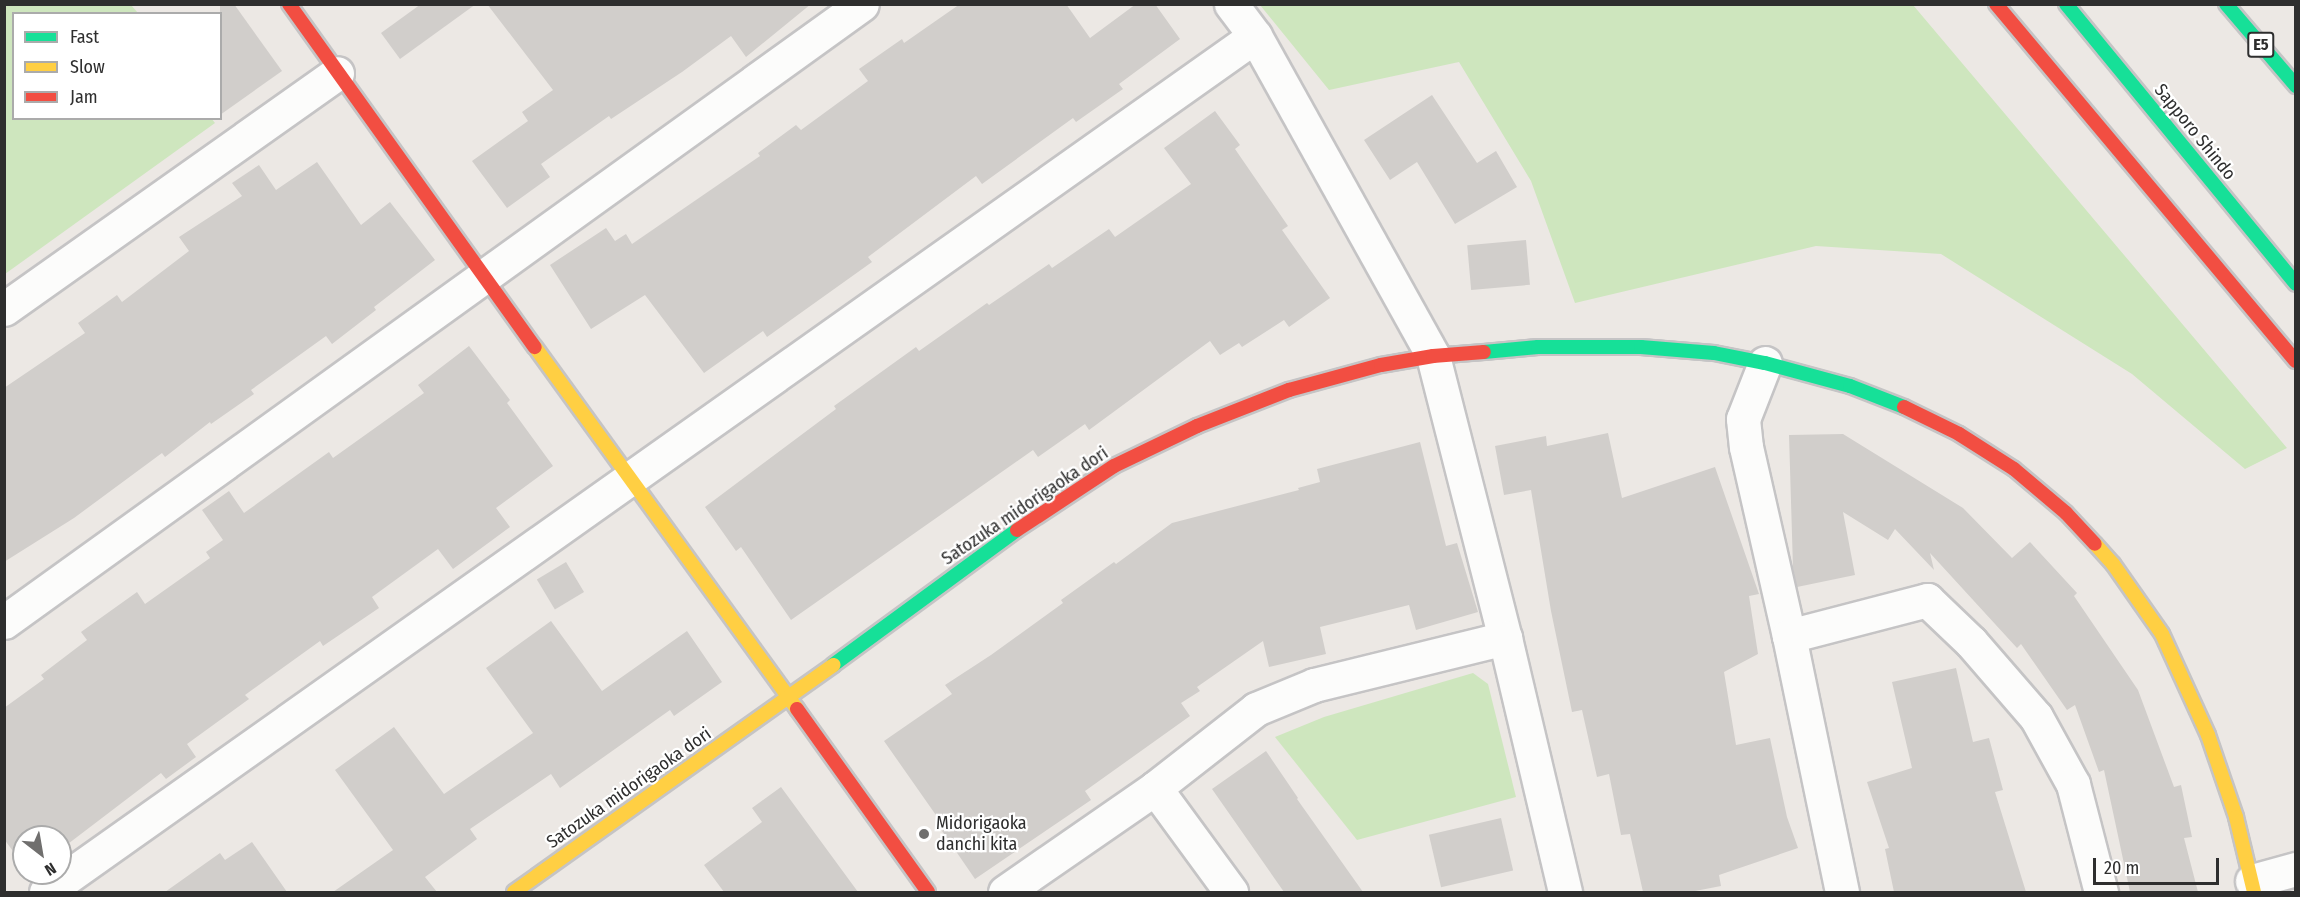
<!DOCTYPE html>
<style>
body{margin:0}
#map{position:relative;width:2300px;height:897px;overflow:hidden;background:#ece8e4;font-family:"Fira Sans Condensed",sans-serif}
div>[style]{position:absolute}
.green>*{inset:0;background:#cee6be}
.building>*{inset:0;background:#d1cecb;transform-origin:0 0}
.roads{filter:drop-shadow(2px 0 #c5c4c5) drop-shadow(-2px 0 #c5c4c5) drop-shadow(0 2px #c5c4c5) drop-shadow(0 -2px #c5c4c5)}
.street>*{height:33px;margin:-16.5px;padding:0 16.5px;transform-origin:16.5px;border-radius:16.5px;background:#fcfcfb}
.fast>*{height:14px;margin:-7px;padding:0 7px;transform-origin:7px;border-radius:7px;background:#16e098}
.slow>*{height:14px;margin:-7px;padding:0 7px;transform-origin:7px;border-radius:7px;background:#ffcf43}
.jam>*{height:14px;margin:-7px;padding:0 7px;transform-origin:7px;border-radius:7px;background:#f24e42}
.dots>*{width:16px;height:16px;translate:-50% -50%;box-sizing:border-box;border:3px solid #fff;border-radius:50%}
span{translate:-50% -50%;white-space:nowrap;text-align:center;line-height:1.15;-webkit-text-stroke:4.5px #fff;paint-order:stroke}
.shield-label span{padding:2px 4px;background:#fff;border:2px solid;border-radius:4px;-webkit-text-stroke-width:0}
.shield-label{font-size:16px;color:#2e2e2e;font-weight:700}
.street-label{font-size:18px;color:#2e2e2e}
.poi-label{font-size:18px;color:#2e2e2e}
.left{translate:0 -50%;text-align:left}
.frame{position:absolute;inset:0;border:6px solid #2e2e2e;pointer-events:none}
.legend{position:absolute;left:12px;top:12px;width:210px;height:108px;box-sizing:border-box;background:#fff;border:2px solid #ababab;margin:0;padding:8px 10px;list-style:none;font-size:18px;color:#2e2e2e}
.legend li{display:flex;align-items:center;gap:12px;height:30px}
.legend b{width:30px;border:2px solid #ababab}
.north{position:absolute;left:12px;top:825px;width:60px;height:60px;box-sizing:border-box;background:#fff;border:2px solid #ababab;border-radius:50%;rotate:149deg;font-size:16px;font-weight:700;line-height:24px;text-align:center;color:#2e2e2e}
.north::after{content:'';display:block;margin:auto;width:21px;height:27px;background:#706f6e;clip-path:polygon(50% 0,100% 100%,50% 72%,0 100%)}
.scale{position:absolute;left:2093px;top:858px;width:126px;height:27px;box-sizing:border-box;border:3px solid #2e2e2e;border-top:0;padding-left:8px;font-size:18px;line-height:21px;white-space:nowrap;color:#2e2e2e;-webkit-text-stroke:4px #fff;paint-order:stroke}
</style>
<div id="map">
<div class="green">
<i style="clip-path:polygon(5px 4px,131px 5px,138px 13px,14px 14px,14px 118px,211px 118px,215px 123px,5px 274px)"></i>
<i style="clip-path:polygon(1260px 5px,1913px 5px,2287px 448px,2245px 469px,2132px 374px,1941px 254px,1816px 246px,1575px 303px,1531px 181px,1459px 62px,1329px 90px)"></i>
<i style="clip-path:polygon(1473px 673px,1488px 684px,1516px 797px,1357px 840px,1275px 737px,1324px 717px)"></i>
</div>
<div class="building">
<i style="clip-path:polygon(220px 4px,234px 4px,282px 71px,220px 115px)"></i>
<i style="clip-path:polygon(421px 4px,476px 4px,400px 59px,381px 33px)"></i>
<i style="clip-path:polygon(487px 4px,811px 4px,746px 57px,731px 36px,682px 72px,611px 119px,609px 116px,541px 164px,550px 177px,507px 208px,472px 161px,528px 121px,522px 112px,553px 90px)"></i>
<i style="clip-path:polygon(960px 4px,1066px 4px,1090px 38px,1136px 4px,1155px 4px,1180px 39px,1119px 84px,1123px 89px,1076px 122px,1073px 118px,982px 184px,976px 176px,868px 257px,872px 262px,767px 337px,763px 331px,704px 373px,645px 295px,591px 329px,550px 265px,606px 228px,615px 241px,626px 234px,632px 244px,760px 156px,758px 153px,796px 125px,801px 130px,868px 81px,859px 69px,902px 39px,904px 43px)"></i>
<i style="clip-path:polygon(1432px 95px,1477px 163px,1496px 151px,1517px 187px,1455px 224px,1417px 162px,1390px 180px,1364px 140px)"></i>
<i style="clip-path:polygon(1215px 111px,1240px 145px,1235px 149px,1288px 226px,1282px 230px,1330px 298px,1289px 327px,1284px 320px,1242px 347px,1239px 343px,1220px 355px,1210px 341px,1089px 430px,1085px 424px,1038px 457px,1033px 450px,791px 620px,741px 547px,736px 551px,705px 507px,836px 409px,834px 406px,916px 347px,919px 351px,987px 303px,989px 305px,1049px 264px,1052px 268px,1109px 229px,1115px 237px,1191px 184px,1164px 148px)"></i>
<i style="clip-path:polygon(317px 162px,361px 225px,390px 202px,435px 260px,374px 307px,376px 310px,332px 344px,326px 336px,251px 390px,254px 394px,211px 424px,210px 422px,165px 457px,162px 453px,74px 518px,4px 562px,4px 388px,85px 333px,78px 323px,117px 295px,122px 302px,189px 251px,179px 237px,242px 196px,232px 183px,259px 165px,276px 190px)"></i>
<i style="left:1526px;top:240px;width:45px;height:59px;rotate:85deg"></i>
<i style="clip-path:polygon(469px 346px,510px 400px,507px 403px,553px 466px,496px 508px,510px 527px,453px 569px,438px 549px,372px 597px,379px 608px,323px 646px,320px 641px,245px 695px,249px 699px,187px 744px,196px 757px,166px 779px,161px 773px,60px 850px,60px 837px,24px 837px,24px 866px,4px 839px,4px 708px,44px 679px,41px 675px,87px 640px,81px 632px,137px 592px,145px 604px,210px 558px,206px 552px,223px 540px,202px 510px,229px 491px,244px 513px,329px 452px,333px 458px,424px 393px,418px 385px)"></i>
<i style="clip-path:polygon(1608px 433px,1622px 498px,1715px 467px,1759px 594px,1749px 596px,1758px 654px,1724px 672px,1736px 745px,1770px 738px,1787px 817px,1798px 848px,1719px 875px,1721px 886px,1690px 892px,1643px 892px,1630px 834px,1621px 835px,1609px 774px,1597px 777px,1582px 710px,1572px 712px,1551px 611px,1531px 490px,1504px 495px,1495px 446px,1546px 436px,1547px 446px)"></i>
<i style="clip-path:polygon(1843px 434px,1963px 508px,2012px 558px,2030px 542px,2077px 593px,2074px 596px,2138px 690px,2174px 787px,2181px 785px,2192px 837px,2184px 838px,2198px 892px,2130px 892px,2104px 770px,2099px 772px,2075px 705px,2067px 710px,2021px 644px,2017px 648px,1930px 553px,1934px 570px,1895px 529px,1888px 540px,1843px 512px,1855px 575px,1797px 587px,1793px 568px,1789px 435px)"></i>
<i style="clip-path:polygon(1420px 442px,1446px 546px,1457px 543px,1478px 612px,1416px 630px,1409px 605px,1320px 627px,1326px 654px,1269px 667px,1263px 641px,1197px 687px,1200px 691px,1181px 703px,1190px 716px,1085px 791px,1091px 800px,975px 879px,942px 831px,945px 828px,884px 741px,952px 694px,945px 685px,991px 655px,1063px 603px,1061px 600px,1114px 562px,1116px 564px,1172px 523px,1299px 490px,1298px 488px,1320px 482px,1317px 469px)"></i>
<i style="left:566px;top:562px;width:35px;height:34px;rotate:59deg"></i>
<i style="clip-path:polygon(551px 621px,602px 691px,687px 631px,722px 682px,674px 716px,670px 710px,560px 788px,551px 774px,470px 829px,477px 839px,425px 877px,437px 892px,333px 892px,393px 850px,335px 770px,394px 727px,444px 794px,533px 733px,486px 668px)"></i>
<i style="clip-path:polygon(1956px 668px,1973px 742px,1989px 738px,2003px 790px,1995px 792px,2026px 892px,1894px 892px,1885px 849px,1889px 848px,1867px 782px,1912px 768px,1892px 682px)"></i>
<i style="clip-path:polygon(1266px 751px,1298px 798px,1297px 799px,1363px 892px,1284px 892px,1212px 789px)"></i>
<i style="clip-path:polygon(781px 787px,858px 892px,724px 892px,704px 865px,762px 822px,752px 808px)"></i>
<i style="left:1501px;top:818px;width:54px;height:74px;rotate:77deg"></i>
<i style="clip-path:polygon(252px 842px,287px 892px,165px 892px,220px 853px,225px 860px)"></i>
</div>
<div class="roads">
<div class="street">
<i style="left:1231px;top:4px;width:40px;rotate:53deg"></i>
<i style="left:1255px;top:36px;width:366px;rotate:60.9deg"></i>
<i style="left:1433px;top:356px;width:291px;rotate:75.7deg"></i>
<i style="left:1505px;top:638px;width:261px;rotate:76.7deg"></i>
<i style="left:4px;top:309px;width:408px;rotate:-35.3deg"></i>
<i style="left:1765px;top:363px;width:60px;rotate:111.4deg"></i>
<i style="left:1743px;top:419px;width:28px;rotate:84deg"></i>
<i style="left:1746px;top:447px;width:194px;rotate:77.2deg"></i>
<i style="left:1789px;top:636px;width:261px;rotate:78.3deg"></i>
<i style="left:4px;top:622px;width:1057px;rotate:-35.76deg"></i>
<i style="left:1789px;top:636px;width:143px;rotate:-14.6deg"></i>
<i style="left:1927px;top:600px;width:61px;rotate:43.7deg"></i>
<i style="left:1971px;top:642px;width:99px;rotate:49.1deg"></i>
<i style="left:2036px;top:717px;width:77px;rotate:61.1deg"></i>
<i style="left:2073px;top:784px;width:112px;rotate:75.5deg"></i>
<i style="left:1155px;top:788px;width:129px;rotate:53.8deg"></i>
<i style="left:2252px;top:881px;width:46px;rotate:-15.3deg"></i>
<i style="left:46px;top:892px;width:1481px;rotate:-35.3deg"></i>
<i style="left:1005px;top:892px;width:183px;rotate:-34.7deg"></i>
<i style="left:1155px;top:788px;width:128px;rotate:-38deg"></i>
<i style="left:1256px;top:709px;width:63px;rotate:-22.5deg"></i>
<i style="left:1314px;top:685px;width:197px;rotate:-13.8deg"></i>
</div>
<div class="fast">
<i style="left:2066px;top:4px;width:362px;rotate:50.6deg"></i>
<i style="left:2226px;top:4px;width:108px;rotate:49.5deg"></i>
<i style="left:1484px;top:352px;width:54px;rotate:-5.3deg"></i>
<i style="left:1538px;top:347px;width:103px"></i>
<i style="left:1641px;top:347px;width:73px;rotate:4.7deg"></i>
<i style="left:1714px;top:353px;width:52px;rotate:11.1deg"></i>
<i style="left:1765px;top:363px;width:88px;rotate:15.1deg"></i>
<i style="left:1850px;top:386px;width:58px;rotate:21.3deg"></i>
<i style="left:833px;top:665px;width:228px;rotate:-36.3deg"></i>
</div>
<div class="slow">
<i style="left:535px;top:347px;width:447px;rotate:54.1deg"></i>
<i style="left:2095px;top:544px;width:27px;rotate:48deg"></i>
<i style="left:2113px;top:564px;width:85px;rotate:55deg"></i>
<i style="left:2162px;top:634px;width:111px;rotate:65.5deg"></i>
<i style="left:2208px;top:735px;width:87px;rotate:71.1deg"></i>
<i style="left:2236px;top:817px;width:77px;rotate:76.5deg"></i>
<i style="left:514px;top:892px;width:392px;rotate:-35.4deg"></i>
</div>
<div class="jam">
<i style="left:289px;top:4px;width:422px;rotate:54.4deg"></i>
<i style="left:1996px;top:4px;width:466px;rotate:50deg"></i>
<i style="left:1904px;top:407px;width:61px;rotate:26.1deg"></i>
<i style="left:1959px;top:434px;width:65px;rotate:32.5deg"></i>
<i style="left:2014px;top:469px;width:68px;rotate:40.2deg"></i>
<i style="left:2066px;top:513px;width:42px;rotate:46.9deg"></i>
<i style="left:1017px;top:530px;width:116px;rotate:-33.4deg"></i>
<i style="left:1114px;top:466px;width:92px;rotate:-25.7deg"></i>
<i style="left:1197px;top:426px;width:99px;rotate:-21.4deg"></i>
<i style="left:1289px;top:390px;width:95px;rotate:-15.2deg"></i>
<i style="left:1381px;top:365px;width:53px;rotate:-9.8deg"></i>
<i style="left:1433px;top:356px;width:51px;rotate:-4.5deg"></i>
<i style="left:797px;top:709px;width:225px;rotate:54.4deg"></i>
</div>
</div>
<div class="dots">
<i style="left:924px;top:834px;background:#706f6e"></i>
</div>
<div class="shield-label">
<span style="left:2261px;top:45px">E5</span>
</div>
<div class="street-label">
<span style="left:2195px;top:132px;rotate:51deg">Sapporo Shindo</span>
<span style="left:1025px;top:506px;rotate:-34deg">Satozuka midorigaoka dori</span>
<span style="left:629px;top:788px;rotate:-35deg">Satozuka midorigaoka dori</span>
</div>
<div class="poi-label">
<span class="left" style="left:936px;top:834px">Midorigaoka<br>danchi kita</span>
</div>
<div class="frame"></div>
<ul class="legend">
<li><b style="height:8px;background:#16e098"></b>Fast</li>
<li><b style="height:8px;background:#ffcf43"></b>Slow</li>
<li><b style="height:8px;background:#f24e42"></b>Jam</li>
</ul>
<div class="north">N</div>
<div class="scale">20 m</div>
</div>
